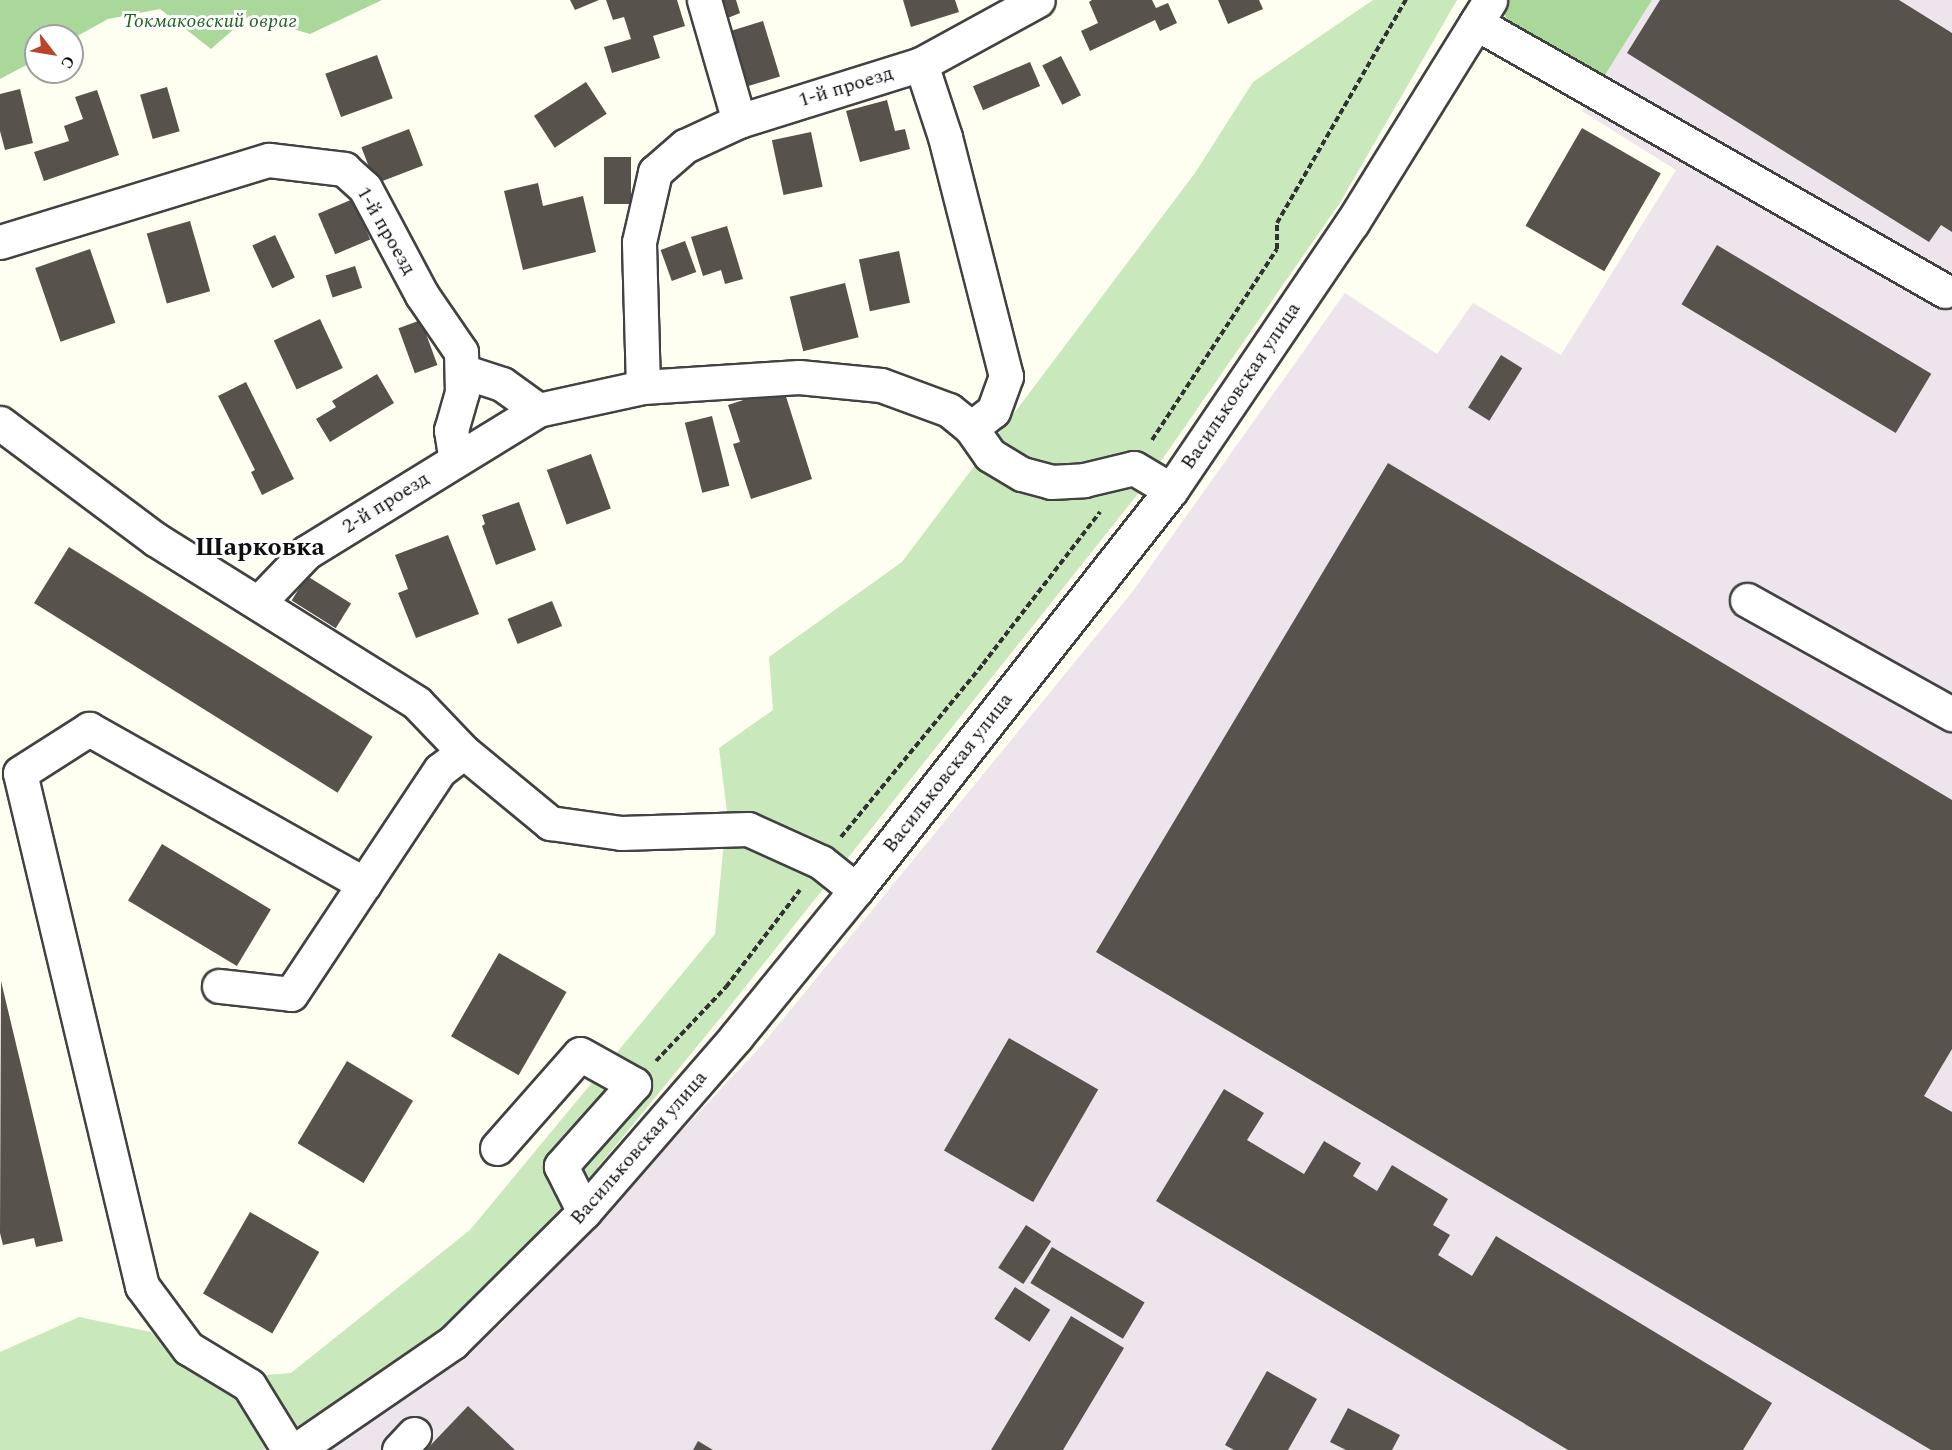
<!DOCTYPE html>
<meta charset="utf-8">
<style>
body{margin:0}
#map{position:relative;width:1952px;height:1450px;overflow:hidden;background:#fefef1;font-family:Spectral,serif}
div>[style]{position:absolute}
.industrial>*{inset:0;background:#ede4ec}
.green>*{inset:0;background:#c9e8bb}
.forest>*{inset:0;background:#aad89b}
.building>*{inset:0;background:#57524b;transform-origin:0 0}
.path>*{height:4px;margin-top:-2px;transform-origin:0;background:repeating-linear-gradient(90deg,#313131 0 6px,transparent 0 9px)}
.roads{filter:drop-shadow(2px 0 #424242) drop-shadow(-2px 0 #424242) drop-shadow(0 2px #424242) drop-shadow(0 -2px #424242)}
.minor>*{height:33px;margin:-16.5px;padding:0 16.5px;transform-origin:16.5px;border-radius:16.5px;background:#fff}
span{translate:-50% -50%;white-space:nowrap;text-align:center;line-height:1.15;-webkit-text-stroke:6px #fff;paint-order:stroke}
.park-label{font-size:20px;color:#216421;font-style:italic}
.street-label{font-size:20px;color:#0f0f0f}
.district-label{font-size:26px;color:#0f0f0f;font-weight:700}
.north{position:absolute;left:24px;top:24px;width:60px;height:60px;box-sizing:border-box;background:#fff;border:2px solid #9f9f9f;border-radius:50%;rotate:121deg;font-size:16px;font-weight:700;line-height:24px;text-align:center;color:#0f0f0f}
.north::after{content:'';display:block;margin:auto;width:21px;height:27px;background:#ba432c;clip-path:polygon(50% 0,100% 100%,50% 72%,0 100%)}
</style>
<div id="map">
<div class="industrial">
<i style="clip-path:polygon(1652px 0,1952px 0,1952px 1450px,325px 1450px,459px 1358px,502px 1323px,761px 1046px,1133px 591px,1345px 293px,1437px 354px,1473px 303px,1561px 355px,1676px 170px,1582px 111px)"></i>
</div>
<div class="green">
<i style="clip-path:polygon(1373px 0,1457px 0,1341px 201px,1141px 490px,726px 1011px,571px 1200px,443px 1335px,263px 1450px,0 1450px,0 1352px,79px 1317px,151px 1332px,202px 1380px,291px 1373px,470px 1230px,715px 934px,727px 811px,719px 748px,773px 710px,769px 657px,902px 562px,1195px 173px,1253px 82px)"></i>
</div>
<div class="forest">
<i style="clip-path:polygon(0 0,382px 0,310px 34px,249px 16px,211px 49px,160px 9px,108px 19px,72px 39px,72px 36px,36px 36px,36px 60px,0 79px)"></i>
<i style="clip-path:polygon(1509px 0,1652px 0,1603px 78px,1506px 22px,1504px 7px)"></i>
</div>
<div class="building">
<i style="clip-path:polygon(570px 0,599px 0,575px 10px)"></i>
<i style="clip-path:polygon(606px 0,677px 0,685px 26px,653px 36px,660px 58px,612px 73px,604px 47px,631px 39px,624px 17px,613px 20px)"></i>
<i style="clip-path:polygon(716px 0,736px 0,740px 13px,723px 20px)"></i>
<i style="clip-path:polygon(903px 0,955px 0,959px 12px,911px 27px)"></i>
<i style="clip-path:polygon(1092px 0,1152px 0,1156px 8px,1168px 3px,1177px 23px,1160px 31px,1155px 20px,1090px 51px,1081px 31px,1098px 23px,1089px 2px)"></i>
<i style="clip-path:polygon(1218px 0,1259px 0,1263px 9px,1228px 24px)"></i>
<i style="clip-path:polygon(1660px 0,1899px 0,1952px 33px,1952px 232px,1941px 225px,1929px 242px,1627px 53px)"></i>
<i style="left:763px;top:21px;width:58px;height:33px;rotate:73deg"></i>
<i style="left:377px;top:55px;width:46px;height:55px;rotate:70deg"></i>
<i style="left:1061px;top:56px;width:44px;height:21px;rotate:63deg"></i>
<i style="left:1030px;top:62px;width:26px;height:62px;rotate:67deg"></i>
<i style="left:586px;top:82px;width:38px;height:62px;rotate:57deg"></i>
<i style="left:167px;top:87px;width:46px;height:28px;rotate:74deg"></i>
<i style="clip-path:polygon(20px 89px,33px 143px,5px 150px,0 131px,0 94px)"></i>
<i style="clip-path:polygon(97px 90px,119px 155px,44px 181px,34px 152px,69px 141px,64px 126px,83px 119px,75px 97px)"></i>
<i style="clip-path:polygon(887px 100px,895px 131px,905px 129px,910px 149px,860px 162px,846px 111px)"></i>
<i style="left:1582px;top:128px;width:91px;height:113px;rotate:30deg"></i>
<i style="left:409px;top:129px;width:39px;height:51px;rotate:69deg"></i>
<i style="left:811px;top:132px;width:56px;height:40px;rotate:78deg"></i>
<i style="left:604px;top:157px;width:27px;height:47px"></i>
<i style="clip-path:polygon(538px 183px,543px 206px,583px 196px,596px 252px,523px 270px,504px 191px)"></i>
<i style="left:353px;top:199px;width:44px;height:38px;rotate:67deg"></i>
<i style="left:190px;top:221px;width:73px;height:45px;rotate:74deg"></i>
<i style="clip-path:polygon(727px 226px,743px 279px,725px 284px,721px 270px,703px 276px,691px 237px)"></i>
<i style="left:275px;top:235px;width:47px;height:25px;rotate:65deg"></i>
<i style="left:685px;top:241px;width:33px;height:26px;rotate:70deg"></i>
<i style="left:1717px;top:245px;width:250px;height:69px;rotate:31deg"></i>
<i style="left:90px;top:249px;width:78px;height:58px;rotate:71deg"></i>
<i style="left:899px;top:251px;width:53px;height:41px;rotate:78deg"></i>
<i style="left:355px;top:266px;width:23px;height:31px;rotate:72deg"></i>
<i style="left:845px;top:283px;width:56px;height:57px;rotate:76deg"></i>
<i style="left:320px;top:319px;width:54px;height:51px;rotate:65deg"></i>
<i style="left:421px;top:320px;width:48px;height:24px;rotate:70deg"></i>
<i style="left:1501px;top:355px;width:25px;height:62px;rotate:32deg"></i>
<i style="clip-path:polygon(377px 374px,394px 403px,330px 442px,316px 419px,336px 407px,332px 401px)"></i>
<i style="clip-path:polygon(246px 382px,294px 479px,262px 495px,251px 472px,255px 470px,218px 396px)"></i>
<i style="clip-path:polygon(783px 387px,812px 479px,751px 499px,733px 444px,740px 442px,728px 405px)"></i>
<i style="left:712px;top:416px;width:72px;height:28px;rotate:76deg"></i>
<i style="left:591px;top:454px;width:58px;height:47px;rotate:70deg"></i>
<i style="clip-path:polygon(1388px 463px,1952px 800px,1952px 1049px,1924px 1096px,1952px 1112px,1952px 1450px,1931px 1450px,1096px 952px)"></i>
<i style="clip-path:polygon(519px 502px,536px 550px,496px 565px,482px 526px,485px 524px,482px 515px)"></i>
<i style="clip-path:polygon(448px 535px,479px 614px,416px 638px,398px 593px,408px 589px,395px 555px)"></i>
<i style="left:69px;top:547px;width:358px;height:66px;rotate:32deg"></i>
<i style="left:307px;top:576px;width:52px;height:29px;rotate:32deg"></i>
<i style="left:552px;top:601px;width:27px;height:48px;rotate:68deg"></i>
<i style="left:162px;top:844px;width:127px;height:66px;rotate:31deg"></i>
<i style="left:499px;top:953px;width:78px;height:96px;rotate:30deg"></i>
<i style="clip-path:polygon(1px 981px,63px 1241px,36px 1247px,34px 1238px,3px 1245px,0 1233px)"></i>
<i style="left:1009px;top:1038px;width:103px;height:130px;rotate:30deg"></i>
<i style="left:347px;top:1061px;width:77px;height:96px;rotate:31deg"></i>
<i style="clip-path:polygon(1224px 1089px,1264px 1113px,1247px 1140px,1304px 1174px,1324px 1141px,1361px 1163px,1353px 1176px,1377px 1191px,1392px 1165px,1448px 1199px,1433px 1225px,1450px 1235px,1438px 1255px,1472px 1276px,1496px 1236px,1772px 1403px,1743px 1450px,1568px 1450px,1156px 1201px)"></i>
<i style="left:250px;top:1212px;width:80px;height:94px;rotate:30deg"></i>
<i style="left:1026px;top:1225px;width:30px;height:51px;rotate:33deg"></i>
<i style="left:1052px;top:1247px;width:108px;height:42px;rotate:31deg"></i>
<i style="left:1015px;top:1287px;width:42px;height:38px;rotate:33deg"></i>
<i style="clip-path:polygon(1071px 1316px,1124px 1348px,1063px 1450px,991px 1450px)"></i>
<i style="clip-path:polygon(1267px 1371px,1317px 1399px,1288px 1450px,1234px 1450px,1225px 1445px)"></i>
<i style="clip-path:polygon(468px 1406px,515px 1450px,426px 1450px)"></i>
<i style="clip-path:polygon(1348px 1408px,1400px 1435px,1392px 1450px,1346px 1450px,1330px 1442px)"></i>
<i style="clip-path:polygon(698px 1441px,713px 1450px,693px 1450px)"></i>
</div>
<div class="path">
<i style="left:1152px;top:440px;width:228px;rotate:-56.8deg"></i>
<i style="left:1277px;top:249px;width:26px;rotate:-90deg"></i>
<i style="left:1277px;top:223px;width:258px;rotate:-60deg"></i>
<i style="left:841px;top:837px;width:224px;rotate:-50.6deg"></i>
<i style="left:983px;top:664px;width:192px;rotate:-52.4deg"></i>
<i style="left:656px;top:1061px;width:102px;rotate:-46.6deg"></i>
<i style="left:726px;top:987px;width:122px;rotate:-52.7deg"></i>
</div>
<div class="roads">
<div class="minor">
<i style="left:704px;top:0;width:126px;rotate:73.9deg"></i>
<i style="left:1476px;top:23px;width:540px;rotate:29.74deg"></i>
<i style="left:921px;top:64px;width:77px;rotate:71.8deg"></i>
<i style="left:945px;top:137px;width:247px;rotate:75.7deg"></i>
<i style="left:1006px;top:376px;width:37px;rotate:110deg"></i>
<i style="left:993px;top:411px;width:28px;rotate:142deg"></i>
<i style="left:0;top:242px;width:281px;rotate:-17deg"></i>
<i style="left:269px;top:160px;width:76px;rotate:6.8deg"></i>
<i style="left:344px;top:169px;width:28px;rotate:42deg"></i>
<i style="left:365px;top:188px;width:121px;rotate:62deg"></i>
<i style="left:422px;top:295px;width:69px;rotate:55.6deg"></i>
<i style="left:461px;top:352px;width:40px;rotate:88.6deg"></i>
<i style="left:462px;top:392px;width:40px;rotate:106deg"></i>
<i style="left:451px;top:430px;width:30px;rotate:81deg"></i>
<i style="left:462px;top:371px;width:42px;rotate:18deg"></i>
<i style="left:502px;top:384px;width:44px;rotate:35.8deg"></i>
<i style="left:643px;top:387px;width:145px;rotate:-91.6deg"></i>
<i style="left:639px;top:242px;width:72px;rotate:-77.1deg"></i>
<i style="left:655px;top:172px;width:40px;rotate:-41deg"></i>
<i style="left:685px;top:146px;width:60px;rotate:-24.8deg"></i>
<i style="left:739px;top:121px;width:191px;rotate:-17.4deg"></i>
<i style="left:921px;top:64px;width:133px;rotate:-28.7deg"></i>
<i style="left:0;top:423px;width:194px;rotate:36.8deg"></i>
<i style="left:155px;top:539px;width:309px;rotate:32deg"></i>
<i style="left:417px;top:703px;width:68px;rotate:46.2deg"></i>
<i style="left:464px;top:752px;width:112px;rotate:39.5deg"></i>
<i style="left:550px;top:823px;width:72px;rotate:8deg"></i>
<i style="left:621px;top:833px;width:127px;rotate:-1.8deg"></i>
<i style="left:748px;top:829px;width:80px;rotate:24.3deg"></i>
<i style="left:821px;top:862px;width:45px;rotate:38.7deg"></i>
<i style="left:1747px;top:600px;width:235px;rotate:29.1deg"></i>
<i style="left:259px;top:602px;width:69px;rotate:-46.2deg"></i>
<i style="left:307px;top:552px;width:271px;rotate:-31.6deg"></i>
<i style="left:538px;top:410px;width:107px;rotate:-12.4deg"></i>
<i style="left:643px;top:387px;width:156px;rotate:-3.7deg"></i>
<i style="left:799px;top:377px;width:82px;rotate:5.6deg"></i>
<i style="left:881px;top:385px;width:72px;rotate:20.2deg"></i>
<i style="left:949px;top:410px;width:28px;rotate:39deg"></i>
<i style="left:971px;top:428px;width:33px;rotate:55deg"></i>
<i style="left:990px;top:455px;width:37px;rotate:31deg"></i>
<i style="left:1022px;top:474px;width:30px;rotate:15deg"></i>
<i style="left:1051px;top:482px;width:33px;rotate:-3deg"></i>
<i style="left:1084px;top:480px;width:51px;rotate:-13.5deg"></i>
<i style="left:1134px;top:468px;width:43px;rotate:30.7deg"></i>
<i style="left:219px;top:986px;width:72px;rotate:6.3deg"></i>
<i style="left:291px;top:994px;width:269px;rotate:-56.4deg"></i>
<i style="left:440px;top:770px;width:30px;rotate:-37deg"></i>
<i style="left:497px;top:1148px;width:125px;rotate:-48.6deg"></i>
<i style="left:580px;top:1054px;width:62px;rotate:29.1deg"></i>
<i style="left:634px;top:1084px;width:110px;rotate:131.7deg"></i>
<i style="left:561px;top:1166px;width:51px;rotate:63.4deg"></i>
<i style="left:289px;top:1450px;width:76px;rotate:-121.6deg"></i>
<i style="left:249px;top:1385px;width:71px;rotate:-148.8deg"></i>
<i style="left:188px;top:1348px;width:77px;rotate:-126.6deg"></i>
<i style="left:142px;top:1286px;width:527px;rotate:-103.38deg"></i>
<i style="left:20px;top:773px;width:82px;rotate:-32.5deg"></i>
<i style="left:89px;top:729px;width:316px;rotate:29.4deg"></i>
<i style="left:296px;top:1450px;width:191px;rotate:-34.5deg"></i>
<i style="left:453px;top:1342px;width:185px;rotate:-44.8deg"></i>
<i style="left:584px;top:1212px;width:232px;rotate:-49deg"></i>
<i style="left:736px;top:1037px;width:190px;rotate:-50.8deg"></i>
<i style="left:856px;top:890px;width:509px;rotate:-51.78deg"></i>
<i style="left:1171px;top:490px;width:323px;rotate:-55.9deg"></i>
<i style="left:1352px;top:223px;width:262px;rotate:-58.2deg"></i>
<i style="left:399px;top:1450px;width:22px;rotate:-47deg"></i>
</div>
</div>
<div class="park-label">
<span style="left:210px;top:21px">Токмаковский овраг</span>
</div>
<div class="street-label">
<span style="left:846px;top:87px;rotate:-17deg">1-й проезд</span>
<span style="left:386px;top:231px;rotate:60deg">1-й проезд</span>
<span style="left:1241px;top:386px;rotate:-56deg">Васильковская улица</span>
<span style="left:386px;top:503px;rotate:-32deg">2-й проезд</span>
<span style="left:948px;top:773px;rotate:-52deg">Васильковская улица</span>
<span style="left:639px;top:1148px;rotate:-49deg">Васильковская улица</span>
</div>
<div class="district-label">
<span style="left:260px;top:548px">Шарковка</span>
</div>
<div class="north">С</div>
</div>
